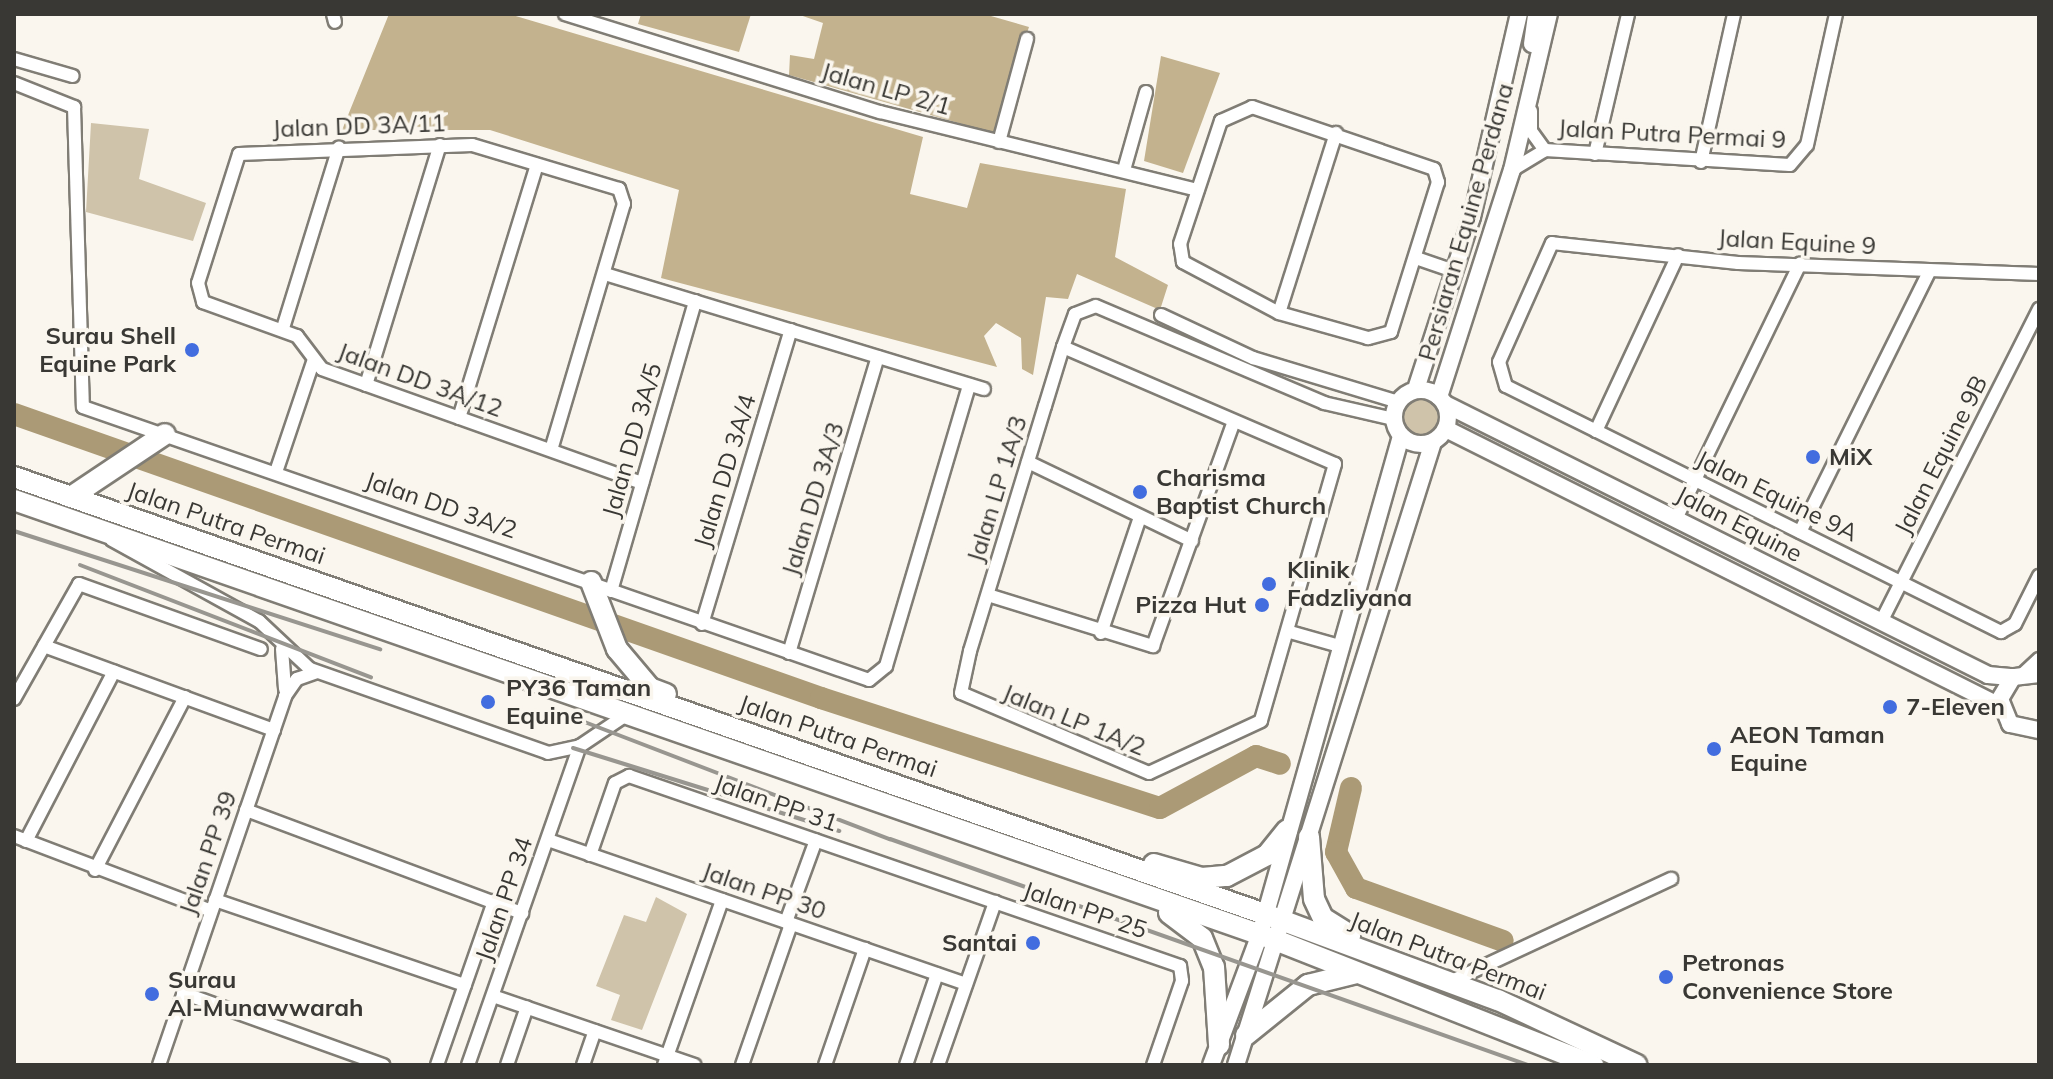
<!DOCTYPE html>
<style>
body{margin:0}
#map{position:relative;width:2053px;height:1079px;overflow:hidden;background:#faf6ee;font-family:Mulish,sans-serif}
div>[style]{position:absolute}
.green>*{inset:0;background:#cfc3aa}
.round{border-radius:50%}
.forest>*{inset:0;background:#c3b28e}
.river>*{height:22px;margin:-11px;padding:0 11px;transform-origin:11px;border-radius:11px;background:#ab9a76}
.roads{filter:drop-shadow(2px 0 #807d75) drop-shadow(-2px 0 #807d75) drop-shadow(0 2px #807d75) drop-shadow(0 -2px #807d75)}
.minor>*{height:12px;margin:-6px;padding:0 6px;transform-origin:6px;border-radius:6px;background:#fff}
.tertiary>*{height:16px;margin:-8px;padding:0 8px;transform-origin:8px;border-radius:8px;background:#fff}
.tertiary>.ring{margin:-8px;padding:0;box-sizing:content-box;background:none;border:16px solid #fff;border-radius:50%}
.primary>*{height:20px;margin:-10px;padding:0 10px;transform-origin:10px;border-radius:10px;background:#fff}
.rail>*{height:4px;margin:-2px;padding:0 2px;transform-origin:2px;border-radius:2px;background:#989690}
.dots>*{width:22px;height:22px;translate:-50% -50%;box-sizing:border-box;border:4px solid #faf6ee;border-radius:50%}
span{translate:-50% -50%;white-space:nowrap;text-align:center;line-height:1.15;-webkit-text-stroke:7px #faf6ee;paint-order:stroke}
.street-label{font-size:24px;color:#393834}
.poi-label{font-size:24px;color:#393834;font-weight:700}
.right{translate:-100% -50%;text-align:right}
.left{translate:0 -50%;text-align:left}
.frame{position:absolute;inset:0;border:16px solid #393834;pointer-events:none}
</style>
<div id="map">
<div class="green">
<i style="clip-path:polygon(91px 123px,149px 129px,139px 179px,206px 203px,193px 241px,86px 212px)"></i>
<i class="round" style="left:1402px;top:399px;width:38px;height:38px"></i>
<i style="clip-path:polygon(656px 897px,687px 914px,642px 1030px,611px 1020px,620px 995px,596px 986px,624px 915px,646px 922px)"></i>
</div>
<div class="forest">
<i style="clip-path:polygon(389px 14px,509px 14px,923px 137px,910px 194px,967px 208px,980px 163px,1126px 189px,1115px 257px,1168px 285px,1160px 310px,1077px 274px,1068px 299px,1046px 297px,1033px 375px,1022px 369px,1021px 338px,996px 323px,984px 336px,997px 367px,661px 278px,679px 190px,490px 130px,342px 130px)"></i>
<i style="clip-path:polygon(641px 14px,751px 14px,739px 52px,638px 24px)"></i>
<i style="clip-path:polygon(797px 14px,984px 14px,1029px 27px,994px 133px,789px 75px,790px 55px,814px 59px,823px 23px)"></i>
<i style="clip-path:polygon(1161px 56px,1220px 73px,1183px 173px,1144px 161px)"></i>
</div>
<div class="river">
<i style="left:14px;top:414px;width:856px;rotate:19.39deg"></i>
<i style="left:821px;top:698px;width:356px;rotate:18deg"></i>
<i style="left:1160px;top:808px;width:109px;rotate:-28.4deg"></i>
<i style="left:1256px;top:756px;width:25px;rotate:18deg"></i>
<i style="left:1351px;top:788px;width:66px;rotate:103.2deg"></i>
<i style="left:1336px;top:852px;width:41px;rotate:60.9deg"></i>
<i style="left:1356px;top:888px;width:156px;rotate:19.8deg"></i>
</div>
<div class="roads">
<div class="minor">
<i style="left:333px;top:14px;width:8px;rotate:76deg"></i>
<i style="left:565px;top:14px;width:330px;rotate:17.3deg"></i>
<i style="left:880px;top:112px;width:327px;rotate:13.8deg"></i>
<i style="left:14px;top:59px;width:61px;rotate:16.1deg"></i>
<i style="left:14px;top:83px;width:65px;rotate:21.8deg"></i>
<i style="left:74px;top:107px;width:300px;rotate:88.3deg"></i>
<i style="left:83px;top:407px;width:832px;rotate:19.15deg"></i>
<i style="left:869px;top:680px;width:22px;rotate:-39deg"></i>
<i style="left:886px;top:666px;width:293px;rotate:-73.5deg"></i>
<i style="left:1252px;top:107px;width:192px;rotate:18.8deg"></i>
<i style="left:1434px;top:169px;width:14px;rotate:73deg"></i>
<i style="left:1438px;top:182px;width:157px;rotate:107.4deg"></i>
<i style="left:1391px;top:332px;width:24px;rotate:165deg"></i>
<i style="left:1368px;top:338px;width:92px;rotate:-164.3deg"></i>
<i style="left:1279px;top:313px;width:109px;rotate:-152deg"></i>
<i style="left:1183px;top:262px;width:18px;rotate:-99deg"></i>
<i style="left:1180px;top:244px;width:130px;rotate:-71.6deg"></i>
<i style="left:1221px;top:121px;width:34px;rotate:-24deg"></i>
<i style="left:1531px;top:111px;width:20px;rotate:90deg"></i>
<i style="left:1531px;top:131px;width:24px;rotate:54deg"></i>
<i style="left:1545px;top:150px;width:245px;rotate:3.5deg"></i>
<i style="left:1790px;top:165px;width:26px;rotate:-50deg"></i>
<i style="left:1807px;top:145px;width:134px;rotate:-77.5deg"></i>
<i style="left:999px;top:142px;width:107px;rotate:-74.8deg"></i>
<i style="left:1595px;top:154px;width:144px;rotate:-76.7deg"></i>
<i style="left:1701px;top:162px;width:152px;rotate:-77.4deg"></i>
<i style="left:1124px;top:170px;width:81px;rotate:-74.2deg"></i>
<i style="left:1512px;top:170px;width:39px;rotate:-31deg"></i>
<i style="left:1416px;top:258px;width:40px;rotate:18.9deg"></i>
<i style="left:605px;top:274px;width:396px;rotate:16.9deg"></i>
<i style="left:2039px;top:274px;width:301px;rotate:-177.9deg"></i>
<i style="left:1738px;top:263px;width:187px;rotate:-173.9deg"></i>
<i style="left:1552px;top:243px;width:130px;rotate:114deg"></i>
<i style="left:1499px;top:362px;width:25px;rotate:74deg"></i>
<i style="left:1506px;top:386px;width:553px;rotate:26.43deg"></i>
<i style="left:2001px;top:632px;width:16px;rotate:-30deg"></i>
<i style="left:2015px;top:624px;width:54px;rotate:-63.4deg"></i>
<i style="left:1279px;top:313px;width:189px;rotate:-72.4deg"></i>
<i style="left:1161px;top:315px;width:102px;rotate:25.1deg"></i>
<i style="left:1253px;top:358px;width:152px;rotate:16.8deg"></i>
<i style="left:283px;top:328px;width:189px;rotate:-72.8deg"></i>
<i style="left:1063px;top:347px;width:296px;rotate:23.3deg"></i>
<i style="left:1335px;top:464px;width:267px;rotate:106.1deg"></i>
<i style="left:1261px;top:721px;width:123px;rotate:155.1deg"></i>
<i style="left:1149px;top:773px;width:204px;rotate:-156.9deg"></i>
<i style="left:961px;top:693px;width:43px;rotate:-77.9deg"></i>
<i style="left:970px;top:651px;width:256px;rotate:-73deg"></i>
<i style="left:1045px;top:406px;width:62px;rotate:-73deg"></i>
<i style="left:1063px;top:347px;width:35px;rotate:-70deg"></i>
<i style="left:1075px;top:314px;width:22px;rotate:-21deg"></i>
<i style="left:1096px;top:306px;width:248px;rotate:23deg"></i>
<i style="left:1324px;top:403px;width:72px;rotate:12.9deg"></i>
<i style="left:366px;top:385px;width:251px;rotate:-72.9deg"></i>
<i style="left:459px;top:418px;width:265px;rotate:-72.9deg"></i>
<i style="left:1596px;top:431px;width:194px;rotate:-65deg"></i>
<i style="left:551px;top:450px;width:257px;rotate:-73.5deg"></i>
<i style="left:624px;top:204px;width:16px;rotate:-108deg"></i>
<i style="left:619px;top:189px;width:153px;rotate:-163.3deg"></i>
<i style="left:472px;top:145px;width:233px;rotate:177.8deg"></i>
<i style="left:239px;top:154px;width:135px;rotate:107.6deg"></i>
<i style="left:198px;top:283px;width:20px;rotate:75deg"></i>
<i style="left:203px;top:302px;width:100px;rotate:19.9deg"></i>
<i style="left:297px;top:336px;width:41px;rotate:52.9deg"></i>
<i style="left:322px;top:369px;width:340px;rotate:19.6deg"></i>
<i style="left:1028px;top:462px;width:182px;rotate:25.7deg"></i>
<i style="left:276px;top:472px;width:116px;rotate:-71.4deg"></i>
<i style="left:1676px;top:519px;width:284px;rotate:-64.1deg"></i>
<i style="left:1800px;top:532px;width:292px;rotate:-63.6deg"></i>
<i style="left:112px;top:540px;width:168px;rotate:28.9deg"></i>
<i style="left:259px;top:621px;width:70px;rotate:43.3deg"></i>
<i style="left:310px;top:669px;width:252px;rotate:19.4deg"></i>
<i style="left:548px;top:753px;width:33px;rotate:-12deg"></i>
<i style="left:580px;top:746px;width:55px;rotate:-34deg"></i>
<i style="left:611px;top:591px;width:302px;rotate:-73.8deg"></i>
<i style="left:988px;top:595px;width:173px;rotate:17.2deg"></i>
<i style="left:1153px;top:646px;width:236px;rotate:-70.2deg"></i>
<i style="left:1881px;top:622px;width:351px;rotate:-63.2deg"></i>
<i style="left:702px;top:624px;width:307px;rotate:-73.2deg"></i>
<i style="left:1290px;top:632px;width:55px;rotate:15.8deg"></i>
<i style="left:1101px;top:633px;width:122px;rotate:-71.4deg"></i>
<i style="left:44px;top:646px;width:245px;rotate:20.1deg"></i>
<i style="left:282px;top:649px;width:40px;rotate:85.7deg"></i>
<i style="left:789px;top:653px;width:309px;rotate:-73.3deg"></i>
<i style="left:2024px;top:673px;width:21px;rotate:-43deg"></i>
<i style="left:14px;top:699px;width:132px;rotate:-60.5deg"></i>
<i style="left:79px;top:584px;width:193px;rotate:19.7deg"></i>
<i style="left:246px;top:810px;width:295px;rotate:20.5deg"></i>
<i style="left:14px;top:836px;width:211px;rotate:20.8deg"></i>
<i style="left:548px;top:840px;width:442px;rotate:19deg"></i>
<i style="left:26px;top:841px;width:191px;rotate:-62.6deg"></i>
<i style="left:590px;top:855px;width:76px;rotate:-70.9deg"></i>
<i style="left:615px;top:783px;width:16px;rotate:-27deg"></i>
<i style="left:629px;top:776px;width:583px;rotate:19.03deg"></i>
<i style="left:1180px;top:966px;width:15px;rotate:82deg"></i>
<i style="left:1182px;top:981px;width:89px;rotate:109deg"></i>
<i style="left:95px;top:870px;width:195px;rotate:-62.5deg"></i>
<i style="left:215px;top:900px;width:264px;rotate:18.8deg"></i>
<i style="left:786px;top:922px;width:87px;rotate:-69.9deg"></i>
<i style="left:1452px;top:981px;width:242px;rotate:-25deg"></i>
<i style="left:183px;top:993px;width:213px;rotate:19.8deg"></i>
<i style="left:493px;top:996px;width:213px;rotate:18.9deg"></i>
<i style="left:159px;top:1065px;width:390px;rotate:-71.1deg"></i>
<i style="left:285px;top:696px;width:21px;rotate:-55deg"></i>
<i style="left:297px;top:679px;width:21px;rotate:-19deg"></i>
<i style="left:437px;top:1065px;width:174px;rotate:-70.8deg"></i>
<i style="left:468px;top:1065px;width:338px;rotate:-70.7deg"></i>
<i style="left:507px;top:1065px;width:61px;rotate:-71deg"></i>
<i style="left:583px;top:1065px;width:36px;rotate:-71deg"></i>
<i style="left:664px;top:1065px;width:175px;rotate:-70.6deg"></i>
<i style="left:742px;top:1065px;width:149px;rotate:-70.8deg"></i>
<i style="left:825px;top:1065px;width:123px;rotate:-71deg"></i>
<i style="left:906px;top:1065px;width:96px;rotate:-71.2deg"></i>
<i style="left:938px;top:1065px;width:173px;rotate:-70.7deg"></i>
</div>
<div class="tertiary">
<i style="left:1532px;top:44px;width:30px;rotate:-82deg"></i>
<i style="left:1416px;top:389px;width:181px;rotate:-72deg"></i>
<i style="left:1472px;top:217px;width:208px;rotate:-77deg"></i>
<i class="ring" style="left:1394px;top:390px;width:38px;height:38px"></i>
<i style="left:1439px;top:397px;width:238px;rotate:-72.2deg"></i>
<i style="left:1512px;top:170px;width:160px;rotate:-76.7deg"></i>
<i style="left:1445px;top:404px;width:607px;rotate:26.52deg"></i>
<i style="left:1988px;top:675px;width:25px;rotate:5deg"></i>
<i style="left:1446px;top:429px;width:619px;rotate:26.57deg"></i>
<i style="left:2039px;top:674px;width:26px;rotate:173deg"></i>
<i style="left:2013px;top:677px;width:26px;rotate:121deg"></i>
<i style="left:2000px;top:699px;width:27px;rotate:68deg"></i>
<i style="left:2010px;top:724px;width:30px;rotate:12deg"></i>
<i style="left:1211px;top:1065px;width:140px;rotate:-69.5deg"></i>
<i style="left:1260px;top:934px;width:518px;rotate:-74.19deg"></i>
<i style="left:1236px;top:1065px;width:653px;rotate:-72.45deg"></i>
</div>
<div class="primary">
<i style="left:14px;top:477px;width:1325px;rotate:19.26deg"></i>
<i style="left:1265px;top:914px;width:248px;rotate:20.3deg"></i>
<i style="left:1498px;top:1000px;width:153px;rotate:25.1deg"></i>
<i style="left:71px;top:497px;width:113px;rotate:-33.8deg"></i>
<i style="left:14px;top:500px;width:1339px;rotate:19.23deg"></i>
<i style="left:1278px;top:941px;width:339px;rotate:21.5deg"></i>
<i style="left:591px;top:582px;width:72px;rotate:68.8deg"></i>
<i style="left:617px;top:649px;width:51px;rotate:49.8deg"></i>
<i style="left:650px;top:688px;width:17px;rotate:21deg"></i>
<i style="left:1309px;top:837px;width:62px;rotate:85.4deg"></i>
<i style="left:1314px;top:899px;width:21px;rotate:65deg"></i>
<i style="left:1323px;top:918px;width:32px;rotate:32deg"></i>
<i style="left:1154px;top:864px;width:50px;rotate:16.3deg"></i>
<i style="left:1202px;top:878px;width:25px;rotate:-5deg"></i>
<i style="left:1227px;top:876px;width:45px;rotate:-27.7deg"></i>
<i style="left:1267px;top:855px;width:32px;rotate:-51deg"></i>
<i style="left:1169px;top:913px;width:41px;rotate:37.1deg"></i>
<i style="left:1202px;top:938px;width:31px;rotate:68deg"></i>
<i style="left:1214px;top:967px;width:78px;rotate:86.3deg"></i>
<i style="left:1246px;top:1035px;width:80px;rotate:-38.9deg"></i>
<i style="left:1308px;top:985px;width:50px;rotate:-13.8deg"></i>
</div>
</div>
<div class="rail">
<i style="left:14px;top:531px;width:385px;rotate:17.9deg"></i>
<i style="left:80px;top:565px;width:312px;rotate:21.1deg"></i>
<i style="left:582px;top:721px;width:330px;rotate:21deg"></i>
<i style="left:890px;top:839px;width:677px;rotate:19.51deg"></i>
<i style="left:573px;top:748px;width:279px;rotate:17.3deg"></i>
</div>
<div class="dots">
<i style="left:192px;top:350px;background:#426ddf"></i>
<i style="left:1813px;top:457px;background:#426ddf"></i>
<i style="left:1140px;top:492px;background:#426ddf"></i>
<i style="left:1269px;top:584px;background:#426ddf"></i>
<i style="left:1262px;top:605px;background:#426ddf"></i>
<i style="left:488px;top:702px;background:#426ddf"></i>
<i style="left:1890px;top:707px;background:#426ddf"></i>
<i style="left:1714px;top:749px;background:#426ddf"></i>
<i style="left:1033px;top:943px;background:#426ddf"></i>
<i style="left:1666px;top:977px;background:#426ddf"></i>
<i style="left:152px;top:994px;background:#426ddf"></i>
</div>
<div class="street-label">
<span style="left:886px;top:89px;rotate:16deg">Jalan LP 2/1</span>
<span style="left:359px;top:126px;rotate:-2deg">Jalan DD 3A/11</span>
<span style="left:1672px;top:134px;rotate:3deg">Jalan Putra Permai 9</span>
<span style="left:1466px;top:222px;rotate:-74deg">Persiaran Equine Perdana</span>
<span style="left:1797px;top:242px;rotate:3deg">Jalan Equine 9</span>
<span style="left:420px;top:380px;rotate:20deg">Jalan DD 3A/12</span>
<span style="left:632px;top:440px;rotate:-74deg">Jalan DD 3A/5</span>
<span style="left:1941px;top:455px;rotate:-63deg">Jalan Equine 9B</span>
<span style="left:725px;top:471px;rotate:-73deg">Jalan DD 3A/4</span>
<span style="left:997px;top:489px;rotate:-73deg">Jalan LP 1A/3</span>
<span style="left:1777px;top:496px;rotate:26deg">Jalan Equine 9A</span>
<span style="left:813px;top:499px;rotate:-73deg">Jalan DD 3A/3</span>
<span style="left:441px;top:505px;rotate:19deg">Jalan DD 3A/2</span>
<span style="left:226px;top:523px;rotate:19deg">Jalan Putra Permai</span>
<span style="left:1739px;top:524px;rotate:27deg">Jalan Equine</span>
<span style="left:1074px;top:720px;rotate:22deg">Jalan LP 1A/2</span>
<span style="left:838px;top:736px;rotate:19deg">Jalan Putra Permai</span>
<span style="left:776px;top:803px;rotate:19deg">Jalan PP 31</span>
<span style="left:208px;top:853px;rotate:-71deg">Jalan PP 39</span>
<span style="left:764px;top:891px;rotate:19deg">Jalan PP 30</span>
<span style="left:504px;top:899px;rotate:-71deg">Jalan PP 34</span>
<span style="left:1085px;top:910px;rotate:19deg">Jalan PP 25</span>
<span style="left:1448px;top:956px;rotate:21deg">Jalan Putra Permai</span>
</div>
<div class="poi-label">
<span class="right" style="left:176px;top:350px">Surau Shell<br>Equine Park</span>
<span class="left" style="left:1829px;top:457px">MiX</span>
<span class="left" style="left:1156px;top:492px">Charisma<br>Baptist Church</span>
<span class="left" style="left:1287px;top:584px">Klinik<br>Fadzliyana</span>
<span class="right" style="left:1246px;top:605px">Pizza Hut</span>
<span class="left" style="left:506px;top:702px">PY36 Taman<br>Equine</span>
<span class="left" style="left:1906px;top:707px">7-Eleven</span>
<span class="left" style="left:1730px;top:749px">AEON Taman<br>Equine</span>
<span class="right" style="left:1017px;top:943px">Santai</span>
<span class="left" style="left:1682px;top:977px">Petronas<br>Convenience Store</span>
<span class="left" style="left:168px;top:994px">Surau<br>Al-Munawwarah</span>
</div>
<div class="frame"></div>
</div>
